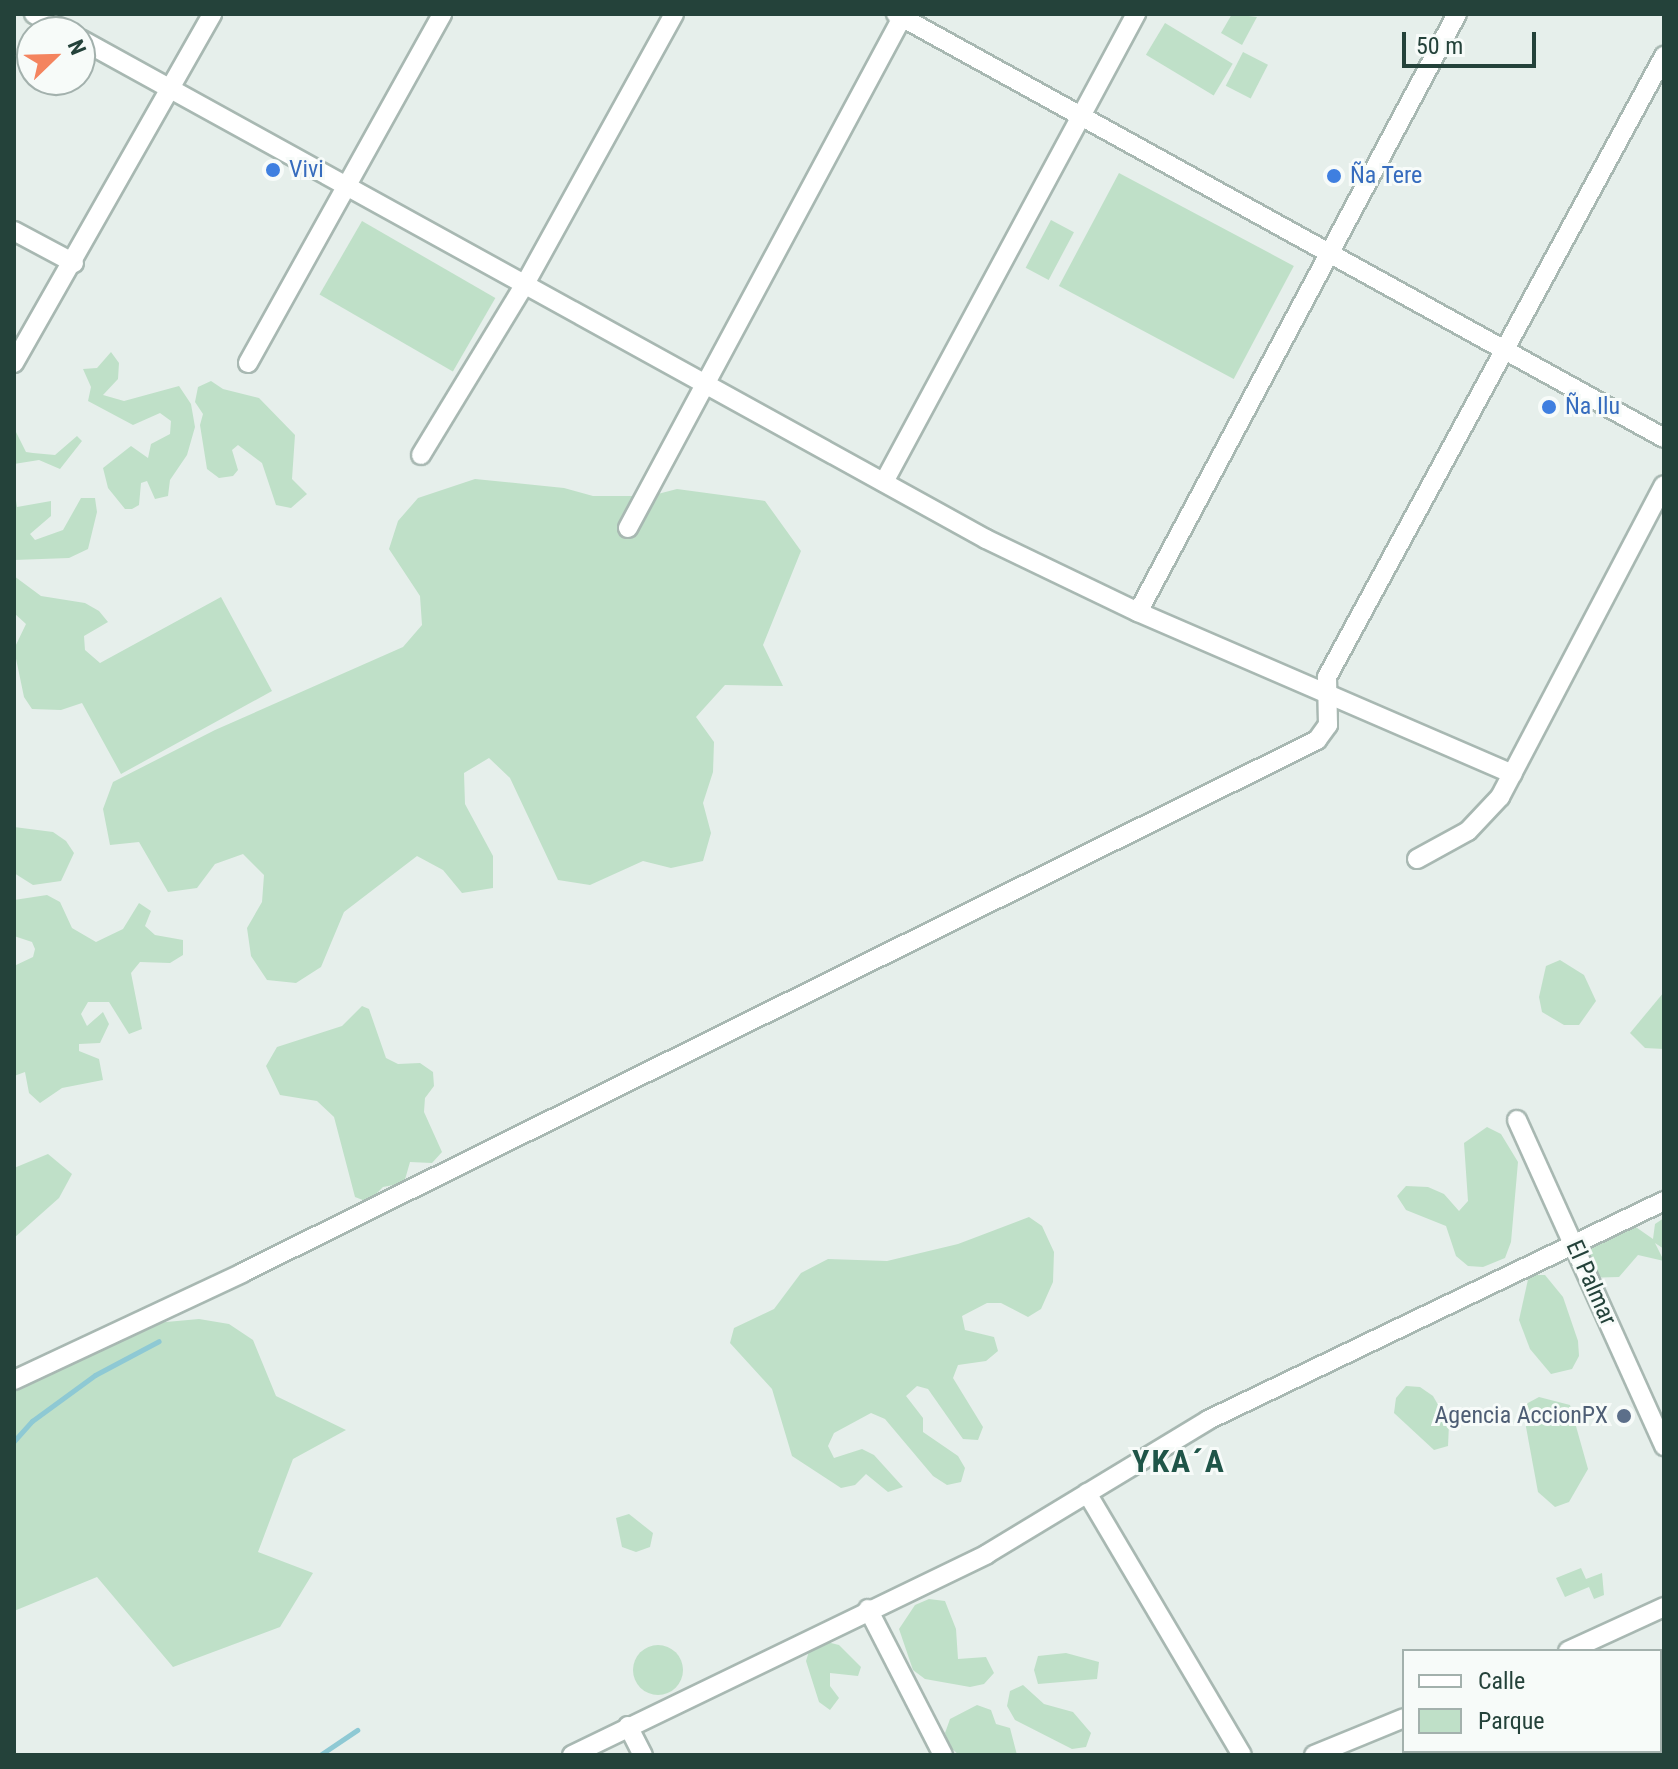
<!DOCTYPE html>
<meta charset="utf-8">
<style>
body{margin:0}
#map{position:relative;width:1678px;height:1769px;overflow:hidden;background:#e6efeb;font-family:"Roboto Condensed",sans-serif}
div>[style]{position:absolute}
.green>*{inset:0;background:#bfe0c8;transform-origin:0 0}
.round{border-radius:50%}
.stream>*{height:5px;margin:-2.5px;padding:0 2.5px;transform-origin:2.5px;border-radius:2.5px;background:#8ec9d4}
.roads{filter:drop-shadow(2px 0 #a8b8b2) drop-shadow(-2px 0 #a8b8b2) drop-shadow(0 2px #a8b8b2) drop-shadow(0 -2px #a8b8b2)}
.street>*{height:18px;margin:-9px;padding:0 9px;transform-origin:9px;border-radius:9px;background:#fff}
.dots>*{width:22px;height:22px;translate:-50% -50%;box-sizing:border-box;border:4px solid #f7fbf9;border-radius:50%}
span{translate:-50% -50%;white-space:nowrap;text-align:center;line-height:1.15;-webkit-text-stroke:6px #f7fbf9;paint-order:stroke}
.shop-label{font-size:24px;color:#366cbe}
.left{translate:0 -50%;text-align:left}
.street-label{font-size:24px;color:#24423a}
.service-label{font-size:24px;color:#4e5e75}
.right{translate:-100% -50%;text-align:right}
.district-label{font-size:32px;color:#1f5548;font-weight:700;letter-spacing:2px}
.frame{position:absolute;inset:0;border:16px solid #24423a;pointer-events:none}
.legend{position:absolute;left:1402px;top:1649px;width:260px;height:104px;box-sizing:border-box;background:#f7fbf9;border:2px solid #a3b1ad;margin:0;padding:10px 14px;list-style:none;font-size:24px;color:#24423a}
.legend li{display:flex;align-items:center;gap:16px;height:40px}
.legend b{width:40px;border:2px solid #a3b1ad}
.north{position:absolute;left:16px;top:16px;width:80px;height:80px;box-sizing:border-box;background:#f7fbf9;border:2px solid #a3b1ad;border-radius:50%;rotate:67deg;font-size:22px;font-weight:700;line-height:32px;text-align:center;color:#24423a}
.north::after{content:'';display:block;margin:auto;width:28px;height:36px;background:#f4845f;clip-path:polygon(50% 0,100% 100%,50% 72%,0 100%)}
.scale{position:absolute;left:1402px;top:32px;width:134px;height:36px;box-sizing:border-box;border:4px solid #24423a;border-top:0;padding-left:10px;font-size:24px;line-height:28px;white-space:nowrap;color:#24423a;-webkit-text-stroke:6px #f7fbf9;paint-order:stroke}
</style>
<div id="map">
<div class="green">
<i style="clip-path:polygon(1232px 14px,1257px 17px,1242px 45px,1221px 33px)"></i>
<i style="left:1165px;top:23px;width:79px;height:37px;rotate:31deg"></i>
<i style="left:1243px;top:52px;width:28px;height:38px;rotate:27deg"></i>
<i style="left:1119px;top:173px;width:198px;height:128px;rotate:28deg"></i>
<i style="left:1051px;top:220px;width:26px;height:54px;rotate:28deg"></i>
<i style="left:362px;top:221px;width:154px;height:85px;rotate:30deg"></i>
<i style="clip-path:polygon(111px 352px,119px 363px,118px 379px,103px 395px,124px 401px,179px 386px,191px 404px,195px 427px,187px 455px,170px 480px,168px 496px,155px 499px,147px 481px,141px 483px,139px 505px,132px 509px,125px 509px,108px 488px,103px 468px,131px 446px,148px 458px,151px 444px,170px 434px,171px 421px,160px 413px,133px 425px,88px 401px,91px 387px,83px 369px,97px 368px)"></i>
<i style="clip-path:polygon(211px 381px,223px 389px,259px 398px,295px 435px,292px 479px,307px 494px,291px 508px,276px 505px,262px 463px,238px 445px,232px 450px,238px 470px,233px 476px,219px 478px,207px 469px,200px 425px,203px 414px,195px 402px,198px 387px)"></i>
<i style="clip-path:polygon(14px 428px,26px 452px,33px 453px,55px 455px,77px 436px,82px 441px,60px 469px,39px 460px,14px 464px)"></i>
<i style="clip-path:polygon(475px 479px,564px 488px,593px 496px,650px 496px,677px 489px,765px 501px,801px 551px,763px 645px,783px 686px,725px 685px,696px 717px,714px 742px,713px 772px,703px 803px,711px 833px,703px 861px,671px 868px,643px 861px,590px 885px,558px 880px,510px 778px,489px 758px,464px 773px,465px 804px,493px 856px,493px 888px,462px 893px,443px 870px,417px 856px,344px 912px,321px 967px,296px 983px,267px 980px,251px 956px,247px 928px,262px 902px,264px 875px,243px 854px,215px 864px,197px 888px,168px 892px,139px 842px,110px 845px,103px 809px,113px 782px,215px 730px,403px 647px,422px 625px,420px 596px,389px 549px,398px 521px,418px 498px)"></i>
<i style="clip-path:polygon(14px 488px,17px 507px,51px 501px,51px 516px,30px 534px,35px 540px,63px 530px,81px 498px,95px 498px,97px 512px,88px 549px,69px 558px,14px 560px)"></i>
<i style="clip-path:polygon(14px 576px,41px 596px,85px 603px,99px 611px,108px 622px,84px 636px,85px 650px,100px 663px,221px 597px,272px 691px,121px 774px,82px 703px,61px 710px,32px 709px,24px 697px,14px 649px,26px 624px,14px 613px)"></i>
<i style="clip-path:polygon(14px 827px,53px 832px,66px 841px,74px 853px,61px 881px,33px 885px,14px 873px)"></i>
<i style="clip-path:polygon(47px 895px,60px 902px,72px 928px,96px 942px,123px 929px,139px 903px,151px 911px,145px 926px,155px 935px,183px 940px,183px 955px,170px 963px,140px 962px,131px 973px,142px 1029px,129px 1034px,109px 1002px,88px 1002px,81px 1014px,87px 1026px,103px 1012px,109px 1024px,100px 1043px,79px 1044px,79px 1051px,99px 1059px,103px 1080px,62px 1088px,40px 1103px,29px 1093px,25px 1072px,14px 1076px,14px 966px,33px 957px,35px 949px,32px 942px,14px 936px,14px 900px)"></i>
<i style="clip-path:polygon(1560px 960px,1584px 975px,1596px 1001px,1579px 1025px,1564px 1025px,1542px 1012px,1539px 997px,1546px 966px)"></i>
<i style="clip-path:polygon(1664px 992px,1664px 1049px,1645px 1048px,1630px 1033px)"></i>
<i style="clip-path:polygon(362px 1006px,369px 1009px,386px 1058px,398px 1064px,420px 1063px,433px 1072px,434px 1086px,425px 1098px,424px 1112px,442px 1152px,432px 1163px,410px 1162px,404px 1183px,383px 1187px,368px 1202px,355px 1197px,334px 1117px,317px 1101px,280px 1095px,266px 1066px,277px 1047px,342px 1026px)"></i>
<i style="clip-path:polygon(1487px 1127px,1501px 1134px,1518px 1162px,1511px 1242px,1505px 1258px,1483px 1267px,1468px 1266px,1456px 1256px,1446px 1226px,1406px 1210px,1397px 1196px,1406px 1186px,1428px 1187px,1444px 1194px,1459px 1211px,1468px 1201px,1464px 1143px)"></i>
<i style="clip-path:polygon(48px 1154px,72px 1174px,59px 1198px,14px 1238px,14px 1168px)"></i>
<i style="clip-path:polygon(1617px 1214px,1653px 1239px,1655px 1224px,1664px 1218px,1664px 1249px,1655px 1243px,1664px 1261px,1638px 1255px,1619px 1277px,1582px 1278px,1575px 1267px,1587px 1249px,1591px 1228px)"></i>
<i style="clip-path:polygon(1029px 1217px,1042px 1226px,1054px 1252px,1053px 1282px,1041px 1309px,1028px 1317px,1001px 1303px,987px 1303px,962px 1316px,965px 1330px,994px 1337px,998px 1351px,986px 1361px,958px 1365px,953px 1378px,983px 1427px,978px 1440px,963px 1439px,928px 1389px,917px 1386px,906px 1396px,923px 1418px,923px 1432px,958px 1456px,965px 1468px,961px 1482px,947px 1485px,933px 1476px,885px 1419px,871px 1413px,834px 1433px,828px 1446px,834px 1458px,862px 1449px,874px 1455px,903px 1487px,888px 1492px,866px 1474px,855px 1485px,841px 1488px,792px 1456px,772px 1389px,730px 1343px,734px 1328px,774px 1309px,801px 1273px,828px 1259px,887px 1261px,958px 1244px)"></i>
<i style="clip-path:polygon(1529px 1275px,1545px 1275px,1563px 1297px,1578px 1341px,1579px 1356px,1572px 1369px,1551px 1374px,1530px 1349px,1519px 1320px)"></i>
<i style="clip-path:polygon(199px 1319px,229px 1324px,253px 1340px,276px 1396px,346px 1430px,293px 1459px,258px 1552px,313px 1573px,280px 1627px,173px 1667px,97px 1577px,14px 1611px,14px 1380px,111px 1327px)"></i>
<i style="clip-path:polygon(1406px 1386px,1420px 1387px,1433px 1396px,1449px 1424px,1448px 1446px,1434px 1450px,1394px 1413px,1396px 1398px)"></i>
<i style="clip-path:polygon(1539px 1397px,1570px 1405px,1588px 1469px,1569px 1502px,1555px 1507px,1538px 1492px,1526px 1427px,1526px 1404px)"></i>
<i style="clip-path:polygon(629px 1514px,653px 1533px,650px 1547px,636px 1552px,622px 1547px,616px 1518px)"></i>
<i style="clip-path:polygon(1581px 1568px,1586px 1579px,1602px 1573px,1604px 1595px,1594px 1599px,1589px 1587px,1565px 1597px,1556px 1578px)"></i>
<i style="clip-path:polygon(929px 1599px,945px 1601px,956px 1629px,958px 1659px,986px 1657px,994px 1673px,984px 1684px,970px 1687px,925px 1679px,913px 1670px,899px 1629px,915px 1605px)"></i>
<i style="clip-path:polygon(823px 1641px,839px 1645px,861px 1667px,858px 1676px,830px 1673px,830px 1686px,839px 1698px,830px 1710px,819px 1702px,806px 1661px,810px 1648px)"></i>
<i class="round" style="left:633px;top:1645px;width:50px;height:50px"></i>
<i style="clip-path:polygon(1066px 1653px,1099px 1662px,1097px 1679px,1038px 1684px,1034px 1670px,1038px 1656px)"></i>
<i style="clip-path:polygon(1660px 1655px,1664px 1755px,1587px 1755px,1660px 1751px)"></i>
<i style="clip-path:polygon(1023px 1685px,1044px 1704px,1073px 1712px,1091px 1733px,1086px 1747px,1072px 1749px,1015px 1720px,1007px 1706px,1010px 1691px)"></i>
<i style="clip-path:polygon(977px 1705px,991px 1710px,996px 1724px,1010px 1728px,1017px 1755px,959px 1755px,950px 1747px,945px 1733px,950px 1719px)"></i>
</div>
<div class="stream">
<i style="left:14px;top:1441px;width:27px;rotate:-48deg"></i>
<i style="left:32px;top:1421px;width:78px;rotate:-36.1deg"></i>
<i style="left:95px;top:1375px;width:72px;rotate:-28deg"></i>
<i style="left:320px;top:1755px;width:45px;rotate:-34deg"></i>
</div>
<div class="roads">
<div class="street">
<i style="left:34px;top:14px;width:37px;rotate:29deg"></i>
<i style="left:896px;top:14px;width:877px;rotate:28.9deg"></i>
<i style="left:80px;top:39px;width:1035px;rotate:28.89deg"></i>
<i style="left:986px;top:539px;width:169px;rotate:25.7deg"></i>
<i style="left:1138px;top:612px;width:408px;rotate:23.4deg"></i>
<i style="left:14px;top:231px;width:68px;rotate:28.1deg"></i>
<i style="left:14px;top:363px;width:401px;rotate:-60.4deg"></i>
<i style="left:248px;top:363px;width:399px;rotate:-60.9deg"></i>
<i style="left:421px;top:455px;width:200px;rotate:-58.7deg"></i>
<i style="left:525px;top:284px;width:308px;rotate:-61.1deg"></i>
<i style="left:884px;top:482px;width:532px;rotate:-61.7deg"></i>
<i style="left:628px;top:528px;width:583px;rotate:-61.77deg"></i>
<i style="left:1138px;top:612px;width:678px;rotate:-61.92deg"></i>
<i style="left:1417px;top:859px;width:58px;rotate:-28.8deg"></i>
<i style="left:1468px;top:831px;width:47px;rotate:-46.7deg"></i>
<i style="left:1500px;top:797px;width:352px;rotate:-62.3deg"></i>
<i style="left:1517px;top:1120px;width:358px;rotate:65.7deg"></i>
<i style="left:14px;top:1380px;width:252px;rotate:-25.1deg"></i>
<i style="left:242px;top:1273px;width:1200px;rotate:-26.37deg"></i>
<i style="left:1317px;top:740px;width:19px;rotate:-54deg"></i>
<i style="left:1328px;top:725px;width:48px;rotate:-91.2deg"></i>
<i style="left:1327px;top:677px;width:707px;rotate:-61.51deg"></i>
<i style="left:1087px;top:1493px;width:304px;rotate:59.4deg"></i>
<i style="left:868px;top:1609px;width:164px;rotate:62.8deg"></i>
<i style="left:1568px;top:1651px;width:106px;rotate:-24.6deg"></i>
<i style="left:628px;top:1726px;width:33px;rotate:63deg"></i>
<i style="left:1580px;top:1751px;width:4px;rotate:63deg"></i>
<i style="left:572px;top:1755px;width:461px;rotate:-25.8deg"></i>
<i style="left:987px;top:1554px;width:258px;rotate:-31.2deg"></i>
<i style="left:1208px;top:1420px;width:506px;rotate:-25.65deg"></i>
<i style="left:1314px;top:1755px;width:97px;rotate:-22.3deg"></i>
</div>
</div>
<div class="dots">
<i style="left:273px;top:170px;background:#3f7fe0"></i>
<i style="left:1334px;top:176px;background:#3f7fe0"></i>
<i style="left:1549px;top:407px;background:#3f7fe0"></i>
<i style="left:1624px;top:1416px;background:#5c6f8a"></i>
</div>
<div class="shop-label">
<span class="left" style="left:289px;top:170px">Vivi</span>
<span class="left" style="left:1350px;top:176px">Ña Tere</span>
<span class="left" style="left:1565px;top:407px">Ña Ilu</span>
</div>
<div class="street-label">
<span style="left:1591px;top:1283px;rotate:66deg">El Palmar</span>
</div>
<div class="service-label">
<span class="right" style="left:1608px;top:1416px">Agencia AccionPX</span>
</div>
<div class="district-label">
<span style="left:1179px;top:1461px">YKA´A</span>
</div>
<div class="frame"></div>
<ul class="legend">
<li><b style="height:10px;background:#fff"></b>Calle</li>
<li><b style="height:22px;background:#bfe0c8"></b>Parque</li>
</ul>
<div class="north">N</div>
<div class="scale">50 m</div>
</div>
